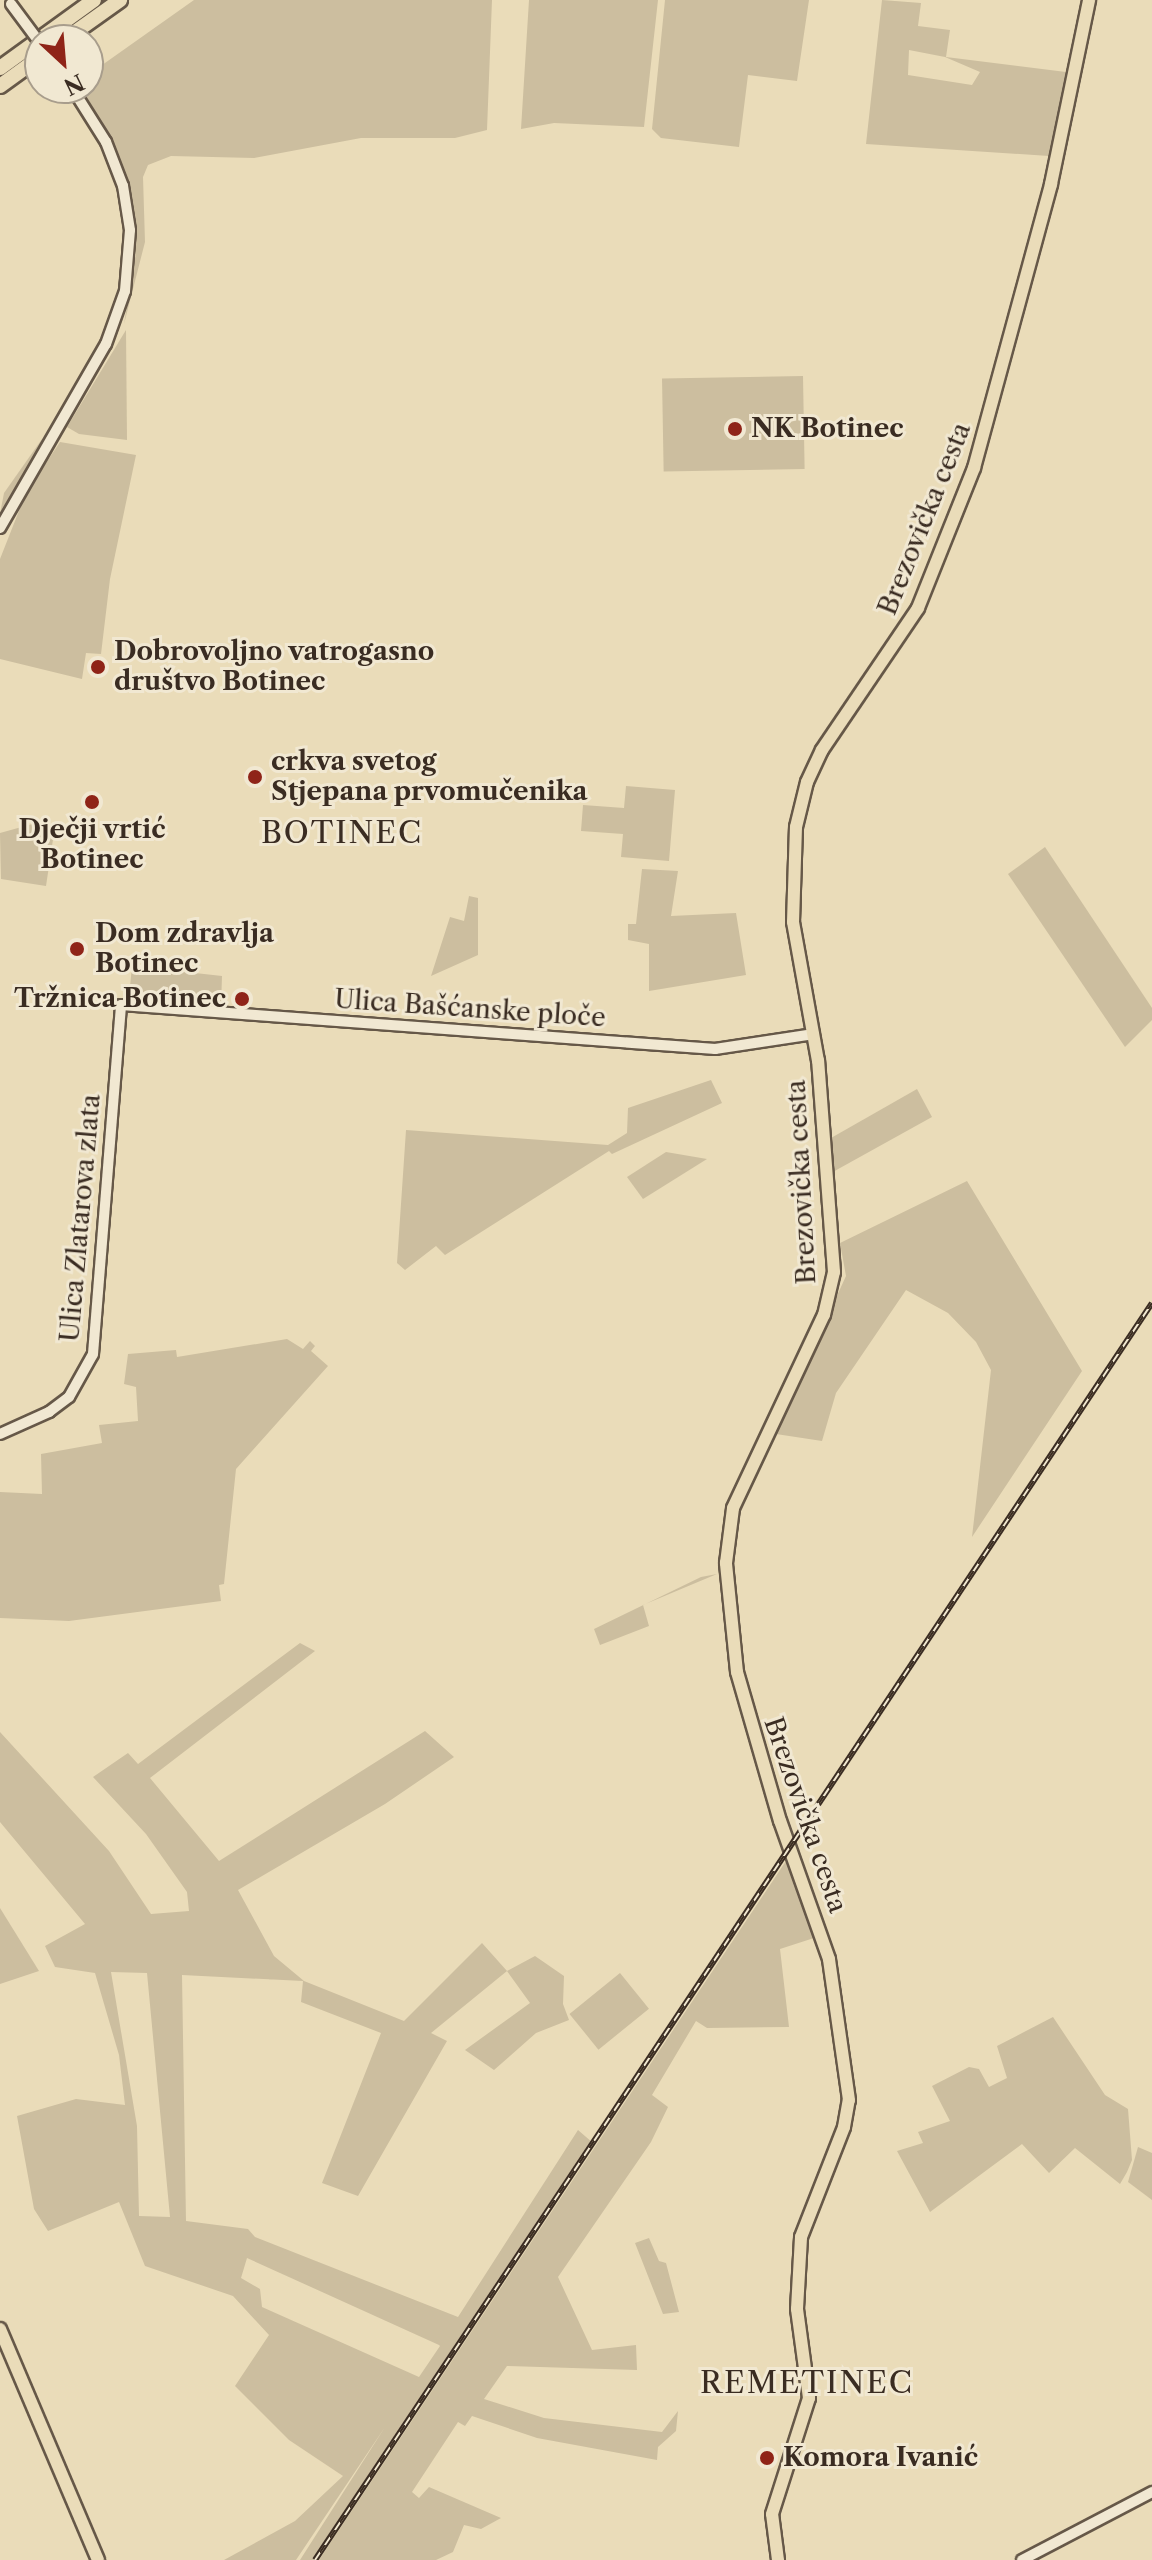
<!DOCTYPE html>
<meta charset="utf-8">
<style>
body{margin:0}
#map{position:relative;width:1152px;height:2560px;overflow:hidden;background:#eadcb9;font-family:"Libre Caslon Text",serif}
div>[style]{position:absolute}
.green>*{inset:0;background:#ccbe9f;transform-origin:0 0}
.roads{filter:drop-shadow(2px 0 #665848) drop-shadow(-2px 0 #665848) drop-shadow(0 2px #665848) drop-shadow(0 -2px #665848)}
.minor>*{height:10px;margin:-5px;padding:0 5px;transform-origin:5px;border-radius:5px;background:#f1e8d2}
.major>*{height:12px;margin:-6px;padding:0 6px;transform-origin:6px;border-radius:6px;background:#eadcb9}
.highway>*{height:14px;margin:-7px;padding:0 7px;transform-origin:7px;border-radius:7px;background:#eadcb9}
.rail>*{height:6px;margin-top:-3px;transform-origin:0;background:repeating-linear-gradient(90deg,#f1e8d2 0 9px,#3a2c22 0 18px);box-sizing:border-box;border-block:2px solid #3a2c22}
.bridges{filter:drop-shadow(2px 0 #665848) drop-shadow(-2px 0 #665848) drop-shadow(0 2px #665848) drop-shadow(0 -2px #665848)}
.minor-bridge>*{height:10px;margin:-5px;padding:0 5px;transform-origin:5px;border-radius:5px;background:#f1e8d2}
.dots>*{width:22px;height:22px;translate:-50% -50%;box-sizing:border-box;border:4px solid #f1e8d2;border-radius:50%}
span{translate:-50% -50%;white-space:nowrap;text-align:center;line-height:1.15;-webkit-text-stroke:6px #f1e8d2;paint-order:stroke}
.poi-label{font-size:26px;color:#3a2c22;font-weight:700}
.left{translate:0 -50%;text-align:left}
.right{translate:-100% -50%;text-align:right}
.street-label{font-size:26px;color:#3a2c22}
.quarter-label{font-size:30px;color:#3a2c22;letter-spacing:2px}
.north{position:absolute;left:24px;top:24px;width:80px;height:80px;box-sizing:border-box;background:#f1e8d2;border:2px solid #a89d8c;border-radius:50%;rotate:154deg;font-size:22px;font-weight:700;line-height:32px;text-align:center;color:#3a2c22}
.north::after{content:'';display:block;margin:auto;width:28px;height:36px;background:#8f2418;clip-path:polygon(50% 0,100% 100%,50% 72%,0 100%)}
</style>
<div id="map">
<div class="green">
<i style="clip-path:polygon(194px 0,492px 0,487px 130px,455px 138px,361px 138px,254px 158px,171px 156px,148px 165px,143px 177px,145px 242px,124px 324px,136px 252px,131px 199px,117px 152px,82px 88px,88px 88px,88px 75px)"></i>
<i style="clip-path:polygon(529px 0,658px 0,644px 127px,554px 123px,521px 129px)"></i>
<i style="clip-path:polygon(665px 0,809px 0,797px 81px,748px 75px,739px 147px,661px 138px,652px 129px)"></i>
<i style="clip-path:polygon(evenodd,882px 0,921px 3px,918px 26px,950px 30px,946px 57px,1066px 72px,1049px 156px,866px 144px,882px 0,909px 50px,945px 57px,980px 72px,972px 85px,908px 75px,909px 50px)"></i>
<i style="clip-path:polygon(126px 330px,127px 440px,79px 434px,67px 427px)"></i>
<i style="left:803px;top:376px;width:93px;height:141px;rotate:89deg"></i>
<i style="clip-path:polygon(42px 439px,40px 449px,0 514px,4px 493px)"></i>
<i style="clip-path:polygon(60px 442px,136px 455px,110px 579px,101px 654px,86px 653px,82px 679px,0 659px,0 559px,26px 493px)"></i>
<i style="clip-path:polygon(626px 786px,675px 790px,669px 861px,621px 857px,623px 834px,581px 831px,583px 805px,624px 808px)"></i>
<i style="clip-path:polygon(36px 823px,55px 826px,46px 886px,1px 879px,0 833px)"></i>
<i style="clip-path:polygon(1045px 847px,1152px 1008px,1152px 1020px,1125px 1047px,1008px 874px)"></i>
<i style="clip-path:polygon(642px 869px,678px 871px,671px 916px,736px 913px,746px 975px,649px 991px,649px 944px,628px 940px,628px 924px,636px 924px)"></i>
<i style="clip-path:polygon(469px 896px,478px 898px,478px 955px,431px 976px,450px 917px,464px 921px)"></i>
<i style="clip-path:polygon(132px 966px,222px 976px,221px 1006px,184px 1003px,171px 994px,133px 999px,129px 997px)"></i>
<i style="clip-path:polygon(711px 1080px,722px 1103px,612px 1154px,609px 1151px,445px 1255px,436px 1246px,405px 1270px,397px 1263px,406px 1130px,608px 1145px,627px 1133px,628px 1108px)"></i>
<i style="clip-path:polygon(917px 1089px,932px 1117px,831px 1173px,831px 1138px)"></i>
<i style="clip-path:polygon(666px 1152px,707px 1159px,643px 1199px,627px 1177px)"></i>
<i style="clip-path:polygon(967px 1181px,1082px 1371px,972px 1537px,991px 1370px,976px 1342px,948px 1313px,906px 1290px,836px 1393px,822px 1441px,776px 1434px,735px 1519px,846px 1276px,840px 1243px)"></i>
<i style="clip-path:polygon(287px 1339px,303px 1349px,310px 1341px,315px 1346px,311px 1351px,328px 1366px,236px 1469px,224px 1584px,219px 1585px,221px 1601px,69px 1621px,0 1618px,0 1492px,42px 1494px,41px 1454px,102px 1443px,99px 1425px,138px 1421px,136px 1387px,124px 1384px,128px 1354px,176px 1350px,177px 1357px)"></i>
<i style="clip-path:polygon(717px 1574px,643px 1605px,649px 1626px,600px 1645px,594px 1629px,701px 1577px)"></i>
<i style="clip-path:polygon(evenodd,300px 1643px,315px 1651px,150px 1778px,219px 1861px,425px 1731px,454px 1757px,385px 1804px,238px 1890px,274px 1956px,304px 1981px,404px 2021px,482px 1943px,507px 1971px,535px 1956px,564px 1976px,563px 2004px,569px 2020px,536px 2033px,494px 2070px,465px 2050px,530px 2003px,507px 1971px,431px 2033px,447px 2041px,358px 2196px,322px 2183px,381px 2033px,301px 2002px,303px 1981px,182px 1975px,186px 2221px,248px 2229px,255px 2237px,458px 2317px,578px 2130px,593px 2143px,315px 2560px,300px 2560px,385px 2427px,296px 2560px,224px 2560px,295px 2521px,343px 2476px,289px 2440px,235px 2386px,269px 2335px,233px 2296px,145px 2266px,119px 2202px,48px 2231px,34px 2209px,17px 2116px,76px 2099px,125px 2105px,119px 2055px,95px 1973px,55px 1967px,45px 1946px,85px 1924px,0 1822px,0 1732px,109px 1851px,151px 1914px,189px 1911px,187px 1892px,146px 1834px,93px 1777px,128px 1753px,138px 1764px,300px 1643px,111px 1972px,147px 1973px,170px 2217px,139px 2216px,137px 2126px,111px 1972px,300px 1643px,247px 2258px,439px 2345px,440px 2346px,419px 2377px,262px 2307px,260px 2289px,241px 2278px,247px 2258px)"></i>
<i style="clip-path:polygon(790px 1855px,817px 1937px,780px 1949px,789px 2027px,707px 2028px,696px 2021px,652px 2095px,668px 2107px,651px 2142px,558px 2277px,592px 2350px,636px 2345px,637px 2370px,507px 2366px,484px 2399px,544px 2418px,662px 2432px,678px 2411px,676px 2431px,658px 2447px,657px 2460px,537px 2438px,472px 2416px,465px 2426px,458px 2422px,412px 2492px,419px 2498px,429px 2487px,501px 2518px,481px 2529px,464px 2525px,453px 2552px,436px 2560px,319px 2560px)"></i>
<i style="clip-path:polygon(0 1908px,39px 1971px,0 1984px)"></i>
<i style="left:620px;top:1973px;width:46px;height:65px;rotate:51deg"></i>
<i style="clip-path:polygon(1053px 2017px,1105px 2095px,1128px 2109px,1132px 2160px,1127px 2172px,1120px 2184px,1075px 2148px,1049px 2173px,1022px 2144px,930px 2212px,897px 2151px,923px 2143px,918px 2132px,950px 2121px,932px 2086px,969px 2067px,979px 2069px,989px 2087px,1007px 2078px,997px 2046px)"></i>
<i style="clip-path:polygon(1138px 2147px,1152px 2153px,1152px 2200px,1128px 2182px)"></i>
<i style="clip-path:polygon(649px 2238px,659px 2261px,666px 2263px,679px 2312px,663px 2314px,635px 2243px)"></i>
</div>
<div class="roads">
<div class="minor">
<i style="left:0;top:528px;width:212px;rotate:-60.1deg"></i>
<i style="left:106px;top:344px;width:56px;rotate:-70.3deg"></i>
<i style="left:125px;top:291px;width:61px;rotate:-85.3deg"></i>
<i style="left:130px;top:230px;width:45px;rotate:-99deg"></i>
<i style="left:123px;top:186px;width:47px;rotate:-111.1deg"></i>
<i style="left:106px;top:142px;width:64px;rotate:-122.2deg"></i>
<i style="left:0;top:1434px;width:54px;rotate:-24.2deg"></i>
<i style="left:49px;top:1412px;width:25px;rotate:-37deg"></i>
<i style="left:69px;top:1397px;width:49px;rotate:-60.8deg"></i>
<i style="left:93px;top:1354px;width:350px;rotate:-85.4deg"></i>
<i style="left:121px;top:1005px;width:596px;rotate:4.24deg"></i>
<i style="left:715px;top:1049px;width:100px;rotate:-8.6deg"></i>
<i style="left:1022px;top:2560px;width:147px;rotate:-27.6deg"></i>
</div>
<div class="major">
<i style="left:0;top:2329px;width:251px;rotate:67deg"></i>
<i style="left:778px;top:2560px;width:46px;rotate:-97.4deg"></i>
<i style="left:772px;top:2514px;width:122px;rotate:-72.3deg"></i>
<i style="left:809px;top:2398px;width:90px;rotate:-97.7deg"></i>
<i style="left:797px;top:2309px;width:72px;rotate:-86.8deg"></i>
<i style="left:801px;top:2237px;width:118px;rotate:-68.6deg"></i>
<i style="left:844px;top:2127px;width:27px;rotate:-80deg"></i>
<i style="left:849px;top:2100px;width:142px;rotate:-98.1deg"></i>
<i style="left:829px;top:1959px;width:146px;rotate:-109.5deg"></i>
<i style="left:780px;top:1821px;width:155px;rotate:-106.1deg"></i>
<i style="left:737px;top:1672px;width:110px;rotate:-95.8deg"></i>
<i style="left:726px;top:1563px;width:55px;rotate:-82.7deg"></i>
<i style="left:733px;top:1508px;width:213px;rotate:-64.8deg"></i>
<i style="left:824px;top:1315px;width:44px;rotate:-76.9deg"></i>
<i style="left:834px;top:1272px;width:212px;rotate:-94.3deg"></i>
<i style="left:818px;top:1061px;width:141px;rotate:-100.2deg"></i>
<i style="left:793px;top:922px;width:95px;rotate:-88.2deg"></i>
<i style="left:796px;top:827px;width:46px;rotate:-76.3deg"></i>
<i style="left:807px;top:782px;width:35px;rotate:-65deg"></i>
<i style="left:822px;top:750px;width:171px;rotate:-55.9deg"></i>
<i style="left:918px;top:608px;width:151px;rotate:-68.2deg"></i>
<i style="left:974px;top:468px;width:294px;rotate:-74.8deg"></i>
<i style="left:1051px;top:184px;width:188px;rotate:-78.3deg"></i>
</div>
<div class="highway">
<i style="left:64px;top:40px;width:69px;rotate:-35.5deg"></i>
<i style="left:0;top:68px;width:116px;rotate:-35.9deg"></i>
<i style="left:0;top:86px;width:49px;rotate:-35.9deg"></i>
</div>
</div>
<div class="rail">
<i style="left:315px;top:2560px;width:1510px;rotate:-56.34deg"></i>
</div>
<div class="bridges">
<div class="minor-bridge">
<i style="left:11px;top:4px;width:49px;rotate:53.4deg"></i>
</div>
</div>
<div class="dots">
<i style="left:735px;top:429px;background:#8f2418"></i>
<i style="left:98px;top:667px;background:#8f2418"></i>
<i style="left:255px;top:777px;background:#8f2418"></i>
<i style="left:92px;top:802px;background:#8f2418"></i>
<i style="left:77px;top:949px;background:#8f2418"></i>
<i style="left:242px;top:999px;background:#8f2418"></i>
<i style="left:767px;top:2458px;background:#8f2418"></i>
</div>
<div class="poi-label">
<span class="left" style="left:751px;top:429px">NK Botinec</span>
<span class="left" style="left:114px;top:667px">Dobrovoljno vatrogasno<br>društvo Botinec</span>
<span class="left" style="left:271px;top:777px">crkva svetog<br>Stjepana prvomučenika</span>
<span style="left:92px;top:845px">Dječji vrtić<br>Botinec</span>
<span class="left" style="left:95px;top:949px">Dom zdravlja<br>Botinec</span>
<span class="right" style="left:226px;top:999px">Tržnica Botinec</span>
<span class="left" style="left:783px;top:2458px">Komora Ivanić</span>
</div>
<div class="street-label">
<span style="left:925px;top:519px;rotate:-68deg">Brezovička cesta</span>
<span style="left:470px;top:1009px;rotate:4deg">Ulica Bašćanske ploče</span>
<span style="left:802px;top:1182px;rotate:-93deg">Brezovička cesta</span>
<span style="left:81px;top:1218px;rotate:-85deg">Ulica Zlatarova zlata</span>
<span style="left:805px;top:1815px;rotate:71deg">Brezovička cesta</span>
</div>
<div class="quarter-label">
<span style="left:342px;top:833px">BOTINEC</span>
<span style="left:807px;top:2383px">REMETINEC</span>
</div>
<div class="north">N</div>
</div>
